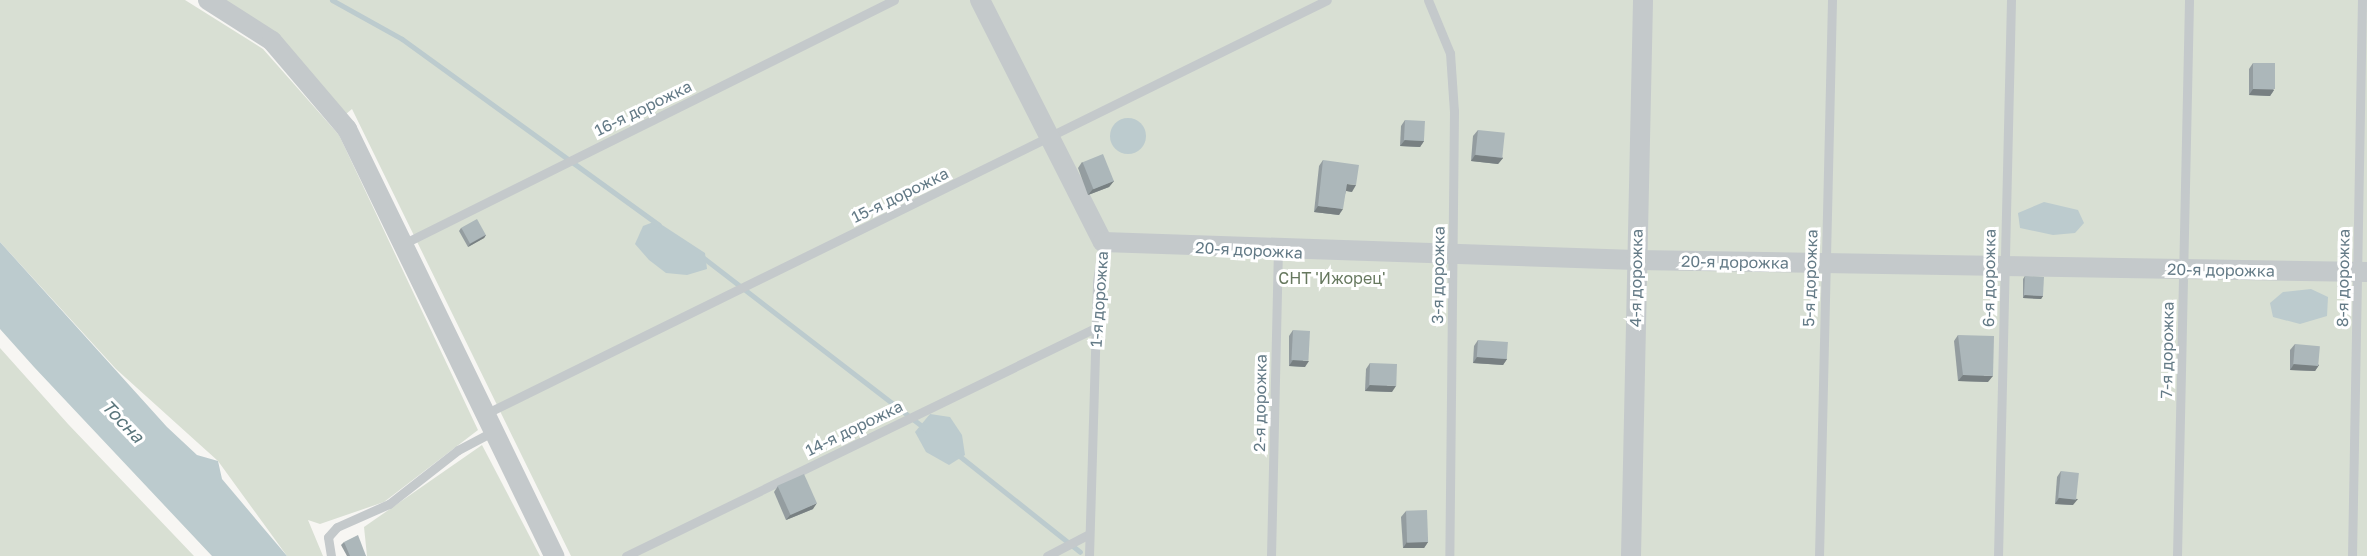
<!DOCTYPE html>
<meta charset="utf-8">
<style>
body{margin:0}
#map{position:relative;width:2367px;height:556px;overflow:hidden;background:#f7f6f3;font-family:"Golos Text",sans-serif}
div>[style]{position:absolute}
.green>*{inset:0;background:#d8dfd3}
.water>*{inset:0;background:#bccbce}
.round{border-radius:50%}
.stream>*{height:5px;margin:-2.5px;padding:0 2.5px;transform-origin:2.5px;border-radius:2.5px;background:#bccbce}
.lane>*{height:9px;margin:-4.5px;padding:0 4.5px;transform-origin:4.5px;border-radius:4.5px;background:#c4c9cb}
.street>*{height:20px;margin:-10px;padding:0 10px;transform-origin:10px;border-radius:10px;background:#c4c9cb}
.wall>*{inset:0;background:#949da0}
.shaded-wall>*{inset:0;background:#788082}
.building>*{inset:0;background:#acb7ba;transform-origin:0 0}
span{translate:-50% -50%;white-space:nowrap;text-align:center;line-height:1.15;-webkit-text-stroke:6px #fff;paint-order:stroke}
.street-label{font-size:16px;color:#637a86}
.park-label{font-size:16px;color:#66785e}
.water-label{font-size:18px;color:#5a767c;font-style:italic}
</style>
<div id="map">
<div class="green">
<i style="clip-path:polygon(0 0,185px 0,263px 49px,339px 135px,478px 430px,384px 502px,320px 524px,308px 520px,323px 556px,287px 556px,218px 461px,116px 369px,0 242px)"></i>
<i style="clip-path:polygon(224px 0,2367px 0,2367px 556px,571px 556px,352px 109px,346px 114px)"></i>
<i style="clip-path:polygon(0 348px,68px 424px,194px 556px,0 556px)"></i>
<i style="clip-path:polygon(482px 445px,540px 556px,367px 556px,364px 527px)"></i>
</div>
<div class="water">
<i class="round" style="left:1110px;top:118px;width:36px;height:36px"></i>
<i style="clip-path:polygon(2044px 202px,2078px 210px,2084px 223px,2075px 233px,2053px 235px,2020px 228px,2018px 213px)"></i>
<i style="clip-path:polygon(656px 221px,705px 253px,707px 269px,687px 275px,666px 273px,649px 260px,635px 244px,643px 226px)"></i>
<i style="clip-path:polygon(0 242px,167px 427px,197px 455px,218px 461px,222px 479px,287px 556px,212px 556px,34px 367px,0 329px)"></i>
<i style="clip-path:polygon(2311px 289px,2328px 297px,2327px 316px,2300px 324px,2273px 317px,2270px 303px,2283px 292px)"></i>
<i style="clip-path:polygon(930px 414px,950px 417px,962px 435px,965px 455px,949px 465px,926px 452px,915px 432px)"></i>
</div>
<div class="stream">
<i style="left:332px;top:0;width:80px;rotate:29.1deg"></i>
<i style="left:402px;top:39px;width:317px;rotate:35.9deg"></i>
<i style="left:701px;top:256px;width:284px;rotate:37.6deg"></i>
<i style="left:957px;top:454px;width:157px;rotate:38.5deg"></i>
</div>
<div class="lane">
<i style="left:1428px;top:0;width:57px;rotate:67.5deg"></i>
<i style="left:1450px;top:53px;width:58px;rotate:86.1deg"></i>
<i style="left:1454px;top:111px;width:445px;rotate:90.6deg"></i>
<i style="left:405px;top:243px;width:546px;rotate:-26.42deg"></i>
<i style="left:485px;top:414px;width:938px;rotate:-26.18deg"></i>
<i style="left:331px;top:556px;width:19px;rotate:-99deg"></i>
<i style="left:328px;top:537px;width:13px;rotate:-48deg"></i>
<i style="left:337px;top:527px;width:57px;rotate:-23.9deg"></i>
<i style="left:389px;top:504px;width:88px;rotate:-38deg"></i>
<i style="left:458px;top:450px;width:38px;rotate:-28deg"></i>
<i style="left:626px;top:556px;width:521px;rotate:-25.93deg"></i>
<i style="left:1047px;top:556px;width:47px;rotate:-27.6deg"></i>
<i style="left:1089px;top:556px;width:274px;rotate:-88.3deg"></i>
<i style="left:1097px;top:282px;width:40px;rotate:-81.5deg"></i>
<i style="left:1271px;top:556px;width:305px;rotate:-88.7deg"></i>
<i style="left:1819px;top:556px;width:556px;rotate:-88.66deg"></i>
<i style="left:1998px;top:556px;width:556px;rotate:-88.66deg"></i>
<i style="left:2177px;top:556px;width:556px;rotate:-88.76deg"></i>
<i style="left:2352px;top:556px;width:556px;rotate:-88.97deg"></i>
</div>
<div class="street">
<i style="left:208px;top:0;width:76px;rotate:32.6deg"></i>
<i style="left:272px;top:41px;width:116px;rotate:49.6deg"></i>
<i style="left:347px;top:129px;width:475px;rotate:64.1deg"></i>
<i style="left:980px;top:0;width:271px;rotate:63.1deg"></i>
<i style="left:1103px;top:242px;width:533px;rotate:1.93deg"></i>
<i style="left:1636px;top:260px;width:731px;rotate:0.94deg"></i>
<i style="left:1631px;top:556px;width:556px;rotate:-88.76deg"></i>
</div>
<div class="wall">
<i style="clip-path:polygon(2253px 63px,2274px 90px,2270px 96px,2249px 95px,2249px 69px)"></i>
<i style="clip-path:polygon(1405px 120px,1424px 141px,1420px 147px,1400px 146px,1401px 126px)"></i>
<i style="clip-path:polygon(1478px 130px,1503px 158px,1498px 164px,1471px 161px,1473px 136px)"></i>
<i style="clip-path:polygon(1323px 160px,1352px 192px,1346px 191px,1339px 215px,1314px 212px,1319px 166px)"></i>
<i style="clip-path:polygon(1082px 162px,1114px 181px,1109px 187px,1088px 195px,1078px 168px)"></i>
<i style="clip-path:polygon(461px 228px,486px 235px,484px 238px,468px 247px,459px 231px)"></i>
<i style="clip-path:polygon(2025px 276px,2043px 296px,2041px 299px,2023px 298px,2023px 279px)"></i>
<i style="clip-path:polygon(1293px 330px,1305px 367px,1289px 366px,1289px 336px)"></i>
<i style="clip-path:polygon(1958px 335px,1988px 382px,1958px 381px,1954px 341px)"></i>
<i style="clip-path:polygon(1478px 340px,1507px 359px,1503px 365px,1473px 363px,1474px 346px)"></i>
<i style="clip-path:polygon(2295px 344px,2319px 365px,2315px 371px,2290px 370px,2290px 350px)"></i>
<i style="clip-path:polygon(1370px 363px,1392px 392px,1365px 391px,1366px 369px)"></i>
<i style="clip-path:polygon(2061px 471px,2073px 505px,2055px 504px,2057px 477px)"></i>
<i style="clip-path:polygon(778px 486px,813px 509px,786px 520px,774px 492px)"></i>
<i style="clip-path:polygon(1406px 511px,1428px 542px,1424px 548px,1403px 548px,1401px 517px)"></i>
<i style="clip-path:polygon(344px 542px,366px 556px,347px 556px,341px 545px)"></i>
</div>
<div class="shaded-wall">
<i style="clip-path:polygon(2253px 89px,2274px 90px,2270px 96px,2249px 95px)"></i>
<i style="clip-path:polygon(1405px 140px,1424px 141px,1420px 147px,1400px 146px)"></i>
<i style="clip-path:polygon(1475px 155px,1503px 158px,1498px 164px,1471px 161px)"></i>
<i style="clip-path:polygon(1114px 181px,1109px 187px,1088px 195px,1093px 189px)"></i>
<i style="clip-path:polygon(1347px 184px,1356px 185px,1352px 192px,1342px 190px)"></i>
<i style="clip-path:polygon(1318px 206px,1343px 209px,1339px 215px,1314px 212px)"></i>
<i style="clip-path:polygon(486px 235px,484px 238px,468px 247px,470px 244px)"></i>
<i style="clip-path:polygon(2025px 295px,2043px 296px,2041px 299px,2023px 298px)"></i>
<i style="clip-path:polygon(1477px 357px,1507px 359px,1503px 365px,1473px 363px)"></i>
<i style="clip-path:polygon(1293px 360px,1309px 361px,1305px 367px,1289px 366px)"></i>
<i style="clip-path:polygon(2294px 364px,2319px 365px,2315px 371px,2290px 370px)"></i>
<i style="clip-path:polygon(1963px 375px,1993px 376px,1988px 382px,1958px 381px)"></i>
<i style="clip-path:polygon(1370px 385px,1396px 386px,1392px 392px,1365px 391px)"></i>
<i style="clip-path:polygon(2059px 498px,2078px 499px,2073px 505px,2055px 504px)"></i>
<i style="clip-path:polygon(817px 503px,813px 509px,786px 520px,791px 514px)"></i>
<i style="clip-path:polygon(1407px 542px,1428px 542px,1424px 548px,1403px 548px)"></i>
</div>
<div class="building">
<i style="left:2253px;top:63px;width:22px;height:26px"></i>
<i style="left:1405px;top:120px;width:20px;height:20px;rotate:3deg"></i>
<i style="left:1478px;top:130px;width:27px;height:25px;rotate:6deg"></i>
<i style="left:1103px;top:154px;width:29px;height:22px;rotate:68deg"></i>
<i style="clip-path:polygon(1323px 160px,1359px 165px,1356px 185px,1347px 184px,1343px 209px,1318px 206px)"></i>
<i style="left:477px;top:219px;width:18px;height:18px;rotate:61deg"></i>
<i style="left:2025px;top:276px;width:19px;height:19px;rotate:3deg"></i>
<i style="left:1293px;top:330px;width:17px;height:30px;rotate:3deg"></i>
<i style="clip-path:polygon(1958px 335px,1994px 336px,1993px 376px,1963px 375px)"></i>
<i style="left:1478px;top:340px;width:30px;height:17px;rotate:4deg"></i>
<i style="left:2295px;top:344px;width:25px;height:20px;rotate:5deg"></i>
<i style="left:1370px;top:363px;width:27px;height:22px;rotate:2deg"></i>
<i style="left:2061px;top:471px;width:18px;height:27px;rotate:6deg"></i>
<i style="left:804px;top:474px;width:32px;height:29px;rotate:66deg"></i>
<i style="left:1427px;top:510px;width:32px;height:21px;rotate:88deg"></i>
<i style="clip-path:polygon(358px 535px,366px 556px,350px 556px,344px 542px)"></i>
</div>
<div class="street-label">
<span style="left:643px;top:108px;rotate:-26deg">16-я дорожка</span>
<span style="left:900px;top:195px;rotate:-26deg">15-я дорожка</span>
<span style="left:1249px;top:250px;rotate:3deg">20-я дорожка</span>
<span style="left:1735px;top:262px;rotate:1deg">20-я дорожка</span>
<span style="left:2221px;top:270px;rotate:1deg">20-я дорожка</span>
<span style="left:1438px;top:275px;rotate:-89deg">3-я дорожка</span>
<span style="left:1636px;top:278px;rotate:-89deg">4-я дорожка</span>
<span style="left:1810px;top:278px;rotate:-88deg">5-я дорожка</span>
<span style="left:1989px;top:278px;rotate:-89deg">6-я дорожка</span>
<span style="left:2343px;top:278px;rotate:-89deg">8-я дорожка</span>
<span style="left:1099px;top:299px;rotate:-86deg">1-я дорожка</span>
<span style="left:2167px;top:350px;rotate:-89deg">7-я дорожка</span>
<span style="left:1260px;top:403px;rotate:-89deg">2-я дорожка</span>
<span style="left:854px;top:428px;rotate:-26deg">14-я дорожка</span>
</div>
<div class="park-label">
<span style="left:1332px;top:278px">СНТ 'Ижорец'</span>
</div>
<div class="water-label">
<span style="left:123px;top:421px;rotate:46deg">Тосна</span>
</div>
</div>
